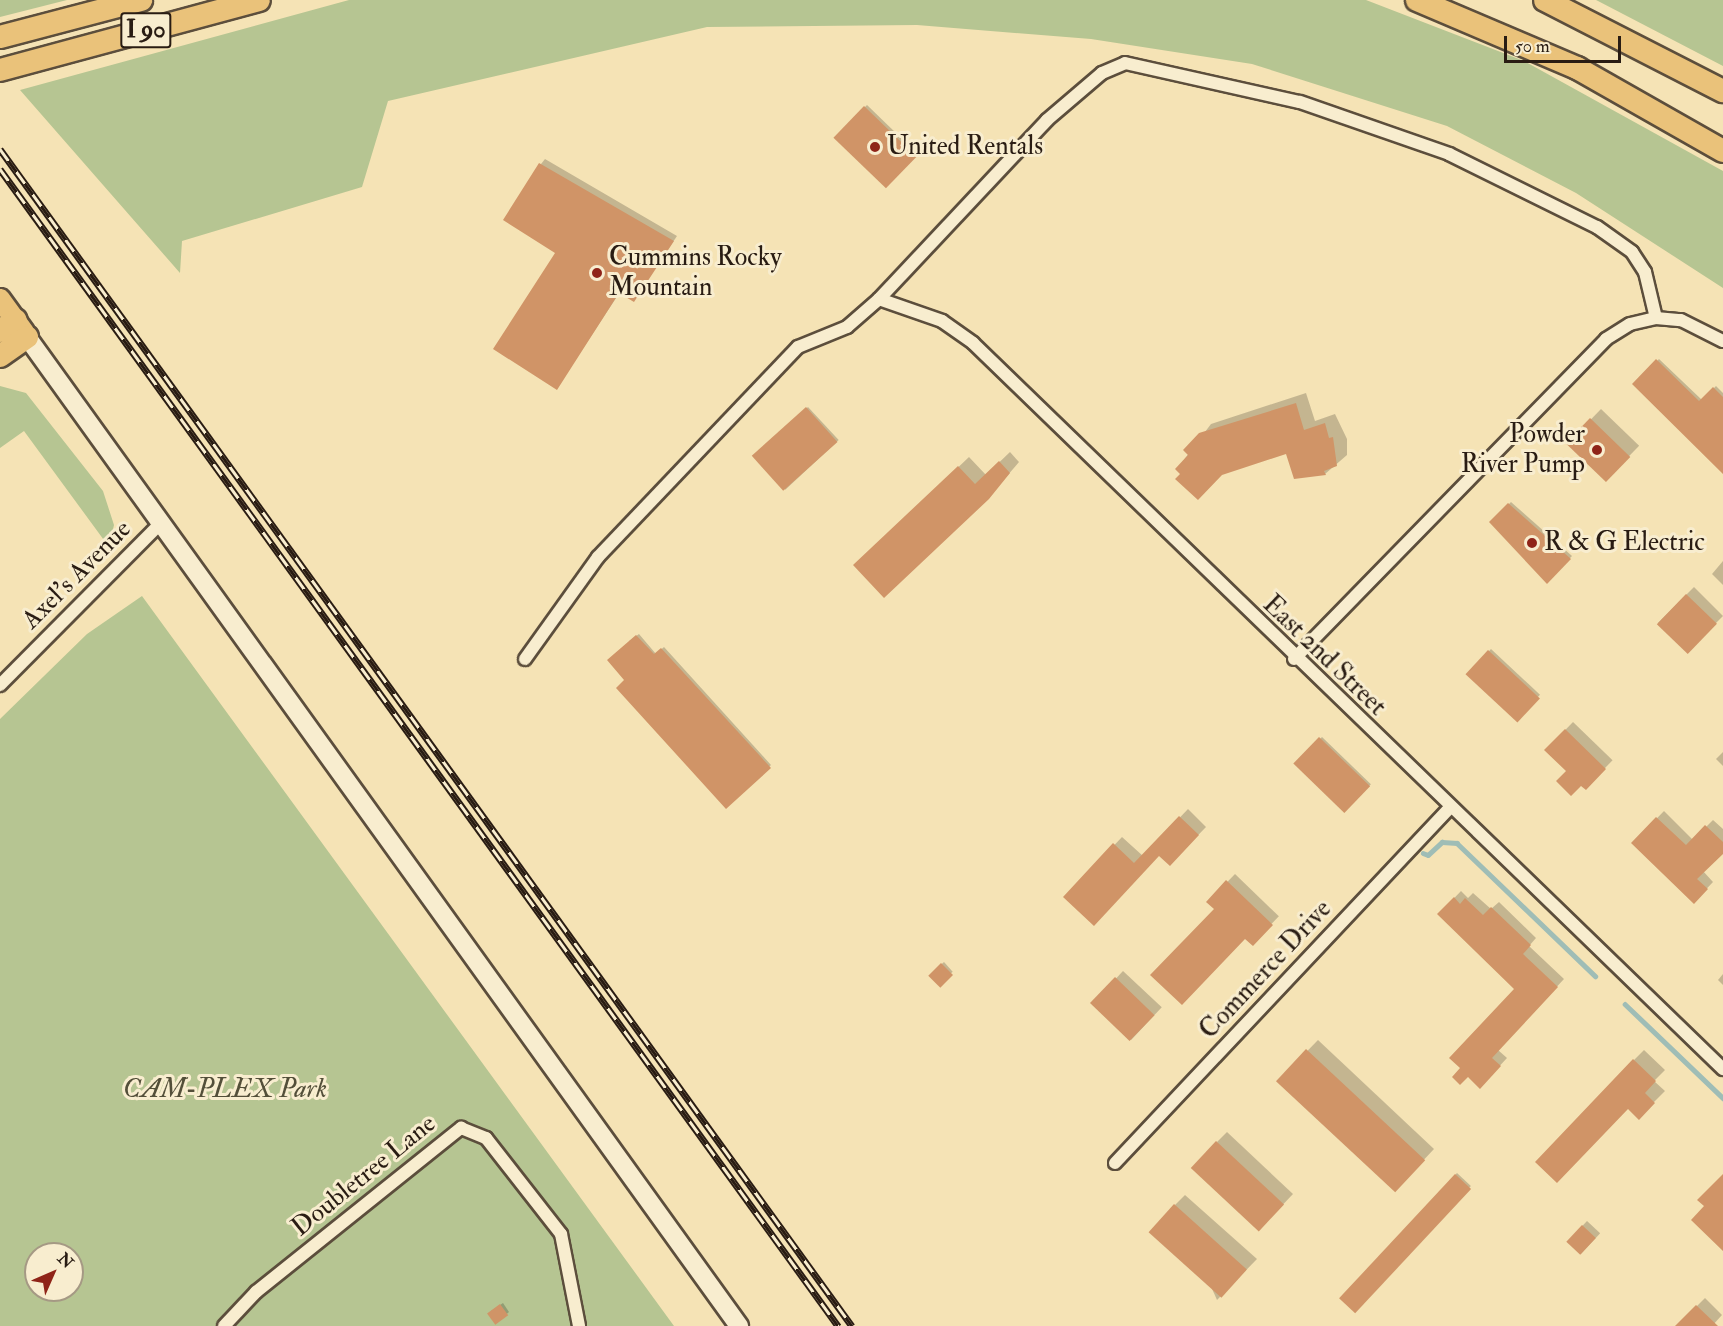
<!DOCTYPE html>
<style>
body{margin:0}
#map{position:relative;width:1723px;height:1326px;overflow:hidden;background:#f5e3b5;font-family:"IM FELL Double Pica",serif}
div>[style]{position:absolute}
.green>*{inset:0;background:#b6c592}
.shadow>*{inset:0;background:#0003;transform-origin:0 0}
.stream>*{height:4.5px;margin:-2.25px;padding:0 2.25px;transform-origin:2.25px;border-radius:2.25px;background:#9fbdb6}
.building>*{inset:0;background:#d09467;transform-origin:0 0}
.roads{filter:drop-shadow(2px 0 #5c4e3c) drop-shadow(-2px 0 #5c4e3c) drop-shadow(0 2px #5c4e3c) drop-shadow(0 -2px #5c4e3c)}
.minor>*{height:12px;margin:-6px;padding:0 6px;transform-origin:6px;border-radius:6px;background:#f8edcf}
.secondary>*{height:18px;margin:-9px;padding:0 9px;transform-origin:9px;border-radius:9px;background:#f8edcf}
.primary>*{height:20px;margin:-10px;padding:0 10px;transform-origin:10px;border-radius:10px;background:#eac27a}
.motorway>*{height:22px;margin:-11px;padding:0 11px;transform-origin:11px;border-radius:11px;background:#eac27a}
.rail>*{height:7px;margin-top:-3.5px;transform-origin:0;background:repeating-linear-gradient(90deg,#f8edcf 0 14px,#291c13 0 28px);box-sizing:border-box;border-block:2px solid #291c13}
.dots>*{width:16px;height:16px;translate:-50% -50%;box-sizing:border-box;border:3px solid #f8edcf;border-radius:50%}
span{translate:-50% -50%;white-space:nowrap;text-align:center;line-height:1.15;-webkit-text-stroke:6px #f8edcf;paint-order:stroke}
.shield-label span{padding:2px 4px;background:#f8edcf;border:2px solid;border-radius:4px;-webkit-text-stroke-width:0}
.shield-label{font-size:24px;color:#291c13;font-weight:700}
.poi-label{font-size:26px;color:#291c13}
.left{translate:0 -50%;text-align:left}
.right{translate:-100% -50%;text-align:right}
.street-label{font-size:26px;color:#291c13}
.park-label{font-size:26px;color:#534f39;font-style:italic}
.north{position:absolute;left:24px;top:1242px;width:60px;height:60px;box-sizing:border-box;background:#f8edcf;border:2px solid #a59984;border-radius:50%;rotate:45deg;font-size:16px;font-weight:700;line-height:24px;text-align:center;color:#291c13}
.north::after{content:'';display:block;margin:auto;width:21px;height:27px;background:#8f2418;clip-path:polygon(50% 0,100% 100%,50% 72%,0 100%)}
.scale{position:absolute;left:1504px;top:36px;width:117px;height:27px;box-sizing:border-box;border:3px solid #291c13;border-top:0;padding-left:8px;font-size:18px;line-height:21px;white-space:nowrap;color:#291c13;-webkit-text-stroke:4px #f8edcf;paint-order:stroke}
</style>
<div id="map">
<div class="green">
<i style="clip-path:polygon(0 0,67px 0,0 17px)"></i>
<i style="clip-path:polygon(349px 0,1366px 0,1524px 61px,1723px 171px,1723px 288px,1576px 193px,1447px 126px,1252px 64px,1091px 39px,917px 25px,707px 27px,388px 101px,362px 187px,182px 241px,180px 273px,20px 90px)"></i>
<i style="clip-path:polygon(1596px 0,1723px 0,1723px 66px,1598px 1px)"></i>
<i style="clip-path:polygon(0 386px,26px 393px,103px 491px,114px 525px,109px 547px,24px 431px,0 448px)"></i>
<i style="clip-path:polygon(evenodd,142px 596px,674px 1326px,0 1326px,0 719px,87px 634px,142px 596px,36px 1254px,72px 1254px,72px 1290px,36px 1290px,36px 1254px)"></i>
</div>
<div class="shadow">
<i style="left:867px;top:105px;width:70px;height:45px;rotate:44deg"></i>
<i style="clip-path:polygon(545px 159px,677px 236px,634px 300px,620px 292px,557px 388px,557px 252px,541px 164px)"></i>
<i style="clip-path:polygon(1659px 359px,1702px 400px,1716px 386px,1723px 393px,1723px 471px,1634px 384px)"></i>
<i style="clip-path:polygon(1306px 393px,1315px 421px,1335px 414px,1347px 439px,1347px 455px,1325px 474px,1287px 452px,1182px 474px,1177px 469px,1211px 424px)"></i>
<i style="left:808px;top:407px;width:45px;height:73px;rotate:47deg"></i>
<i style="left:1601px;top:409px;width:53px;height:48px;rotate:44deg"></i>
<i style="clip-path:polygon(1010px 452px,1019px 462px,988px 498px,866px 555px,969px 457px,986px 475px)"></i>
<i style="clip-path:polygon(1511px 502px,1572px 556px,1547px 582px,1491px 522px)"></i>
<i style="clip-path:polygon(1723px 561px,1723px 585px,1712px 574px)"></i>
<i style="left:1694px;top:587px;width:41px;height:51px;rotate:45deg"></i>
<i style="clip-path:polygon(639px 634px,656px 654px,664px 647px,771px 765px,726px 807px,626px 680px,629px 641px)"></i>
<i style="left:1491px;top:649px;width:67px;height:34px;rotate:43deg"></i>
<i style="left:1573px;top:722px;width:55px;height:39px;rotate:44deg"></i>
<i style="left:1322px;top:737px;width:68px;height:37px;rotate:44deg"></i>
<i style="clip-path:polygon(1723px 752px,1723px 766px,1716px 759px)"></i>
<i style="clip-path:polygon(1188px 809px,1206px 827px,1170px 864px,1159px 854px,1065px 897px,1122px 837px,1143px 856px)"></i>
<i style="clip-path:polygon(1664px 811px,1693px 840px,1713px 820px,1723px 829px,1723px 851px,1703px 871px,1713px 882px,1694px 902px,1633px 843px)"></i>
<i style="left:1235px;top:874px;width:61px;height:39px;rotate:44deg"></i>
<i style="clip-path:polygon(1461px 891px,1468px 898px,1473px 893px,1491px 909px,1499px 902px,1536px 938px,1529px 946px,1564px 979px,1498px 1050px,1507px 1058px,1480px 1087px,1516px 989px,1439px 914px)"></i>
<i style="left:944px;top:962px;width:13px;height:19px;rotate:48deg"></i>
<i style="left:1123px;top:971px;width:53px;height:45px;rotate:43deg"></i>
<i style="clip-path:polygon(1723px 974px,1723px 985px,1718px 980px)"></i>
<i style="clip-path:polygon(1318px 1040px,1434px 1149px,1405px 1180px,1278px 1081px)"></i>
<i style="clip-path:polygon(1644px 1050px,1665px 1070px,1654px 1081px,1665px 1091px,1639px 1117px,1634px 1060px)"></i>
<i style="clip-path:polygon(1227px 1132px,1293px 1194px,1259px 1230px,1217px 1142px)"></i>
<i style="left:1457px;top:1173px;width:19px;height:171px;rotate:43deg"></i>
<i style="clip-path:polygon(1185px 1195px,1257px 1259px,1217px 1300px,1175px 1205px)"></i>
<i style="left:1587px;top:1221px;width:18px;height:28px;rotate:43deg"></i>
<i style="clip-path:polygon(1705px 1298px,1722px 1315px,1712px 1326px,1677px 1326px)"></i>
<i style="clip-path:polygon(503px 1303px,509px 1312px,496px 1323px,491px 1311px)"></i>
</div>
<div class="stream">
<i style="left:1423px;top:853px;width:5px;rotate:22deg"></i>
<i style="left:1428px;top:855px;width:19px;rotate:-43deg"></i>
<i style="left:1442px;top:842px;width:15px;rotate:4deg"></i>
<i style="left:1457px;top:843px;width:192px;rotate:43.9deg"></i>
<i style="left:1625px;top:1004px;width:136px;rotate:43.8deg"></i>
</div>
<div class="building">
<i style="left:864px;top:106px;width:73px;height:44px;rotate:44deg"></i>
<i style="clip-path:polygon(539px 163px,674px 241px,634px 302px,619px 293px,557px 390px,493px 349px,555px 253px,503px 220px)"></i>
<i style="clip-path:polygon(1656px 359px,1699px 401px,1713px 387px,1723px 397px,1723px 474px,1632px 384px)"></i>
<i style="clip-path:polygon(1296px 403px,1304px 430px,1325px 423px,1329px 438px,1333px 437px,1337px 466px,1324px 471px,1326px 475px,1294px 479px,1286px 454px,1222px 475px,1198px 500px,1175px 479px,1180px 474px,1175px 469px,1188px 455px,1183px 450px,1199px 433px)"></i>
<i style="left:806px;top:407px;width:47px;height:73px;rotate:48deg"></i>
<i style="left:1590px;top:418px;width:56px;height:35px;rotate:44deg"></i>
<i style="clip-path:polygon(999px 461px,1010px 473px,989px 499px,884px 598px,853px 565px,958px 466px,975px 484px)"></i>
<i style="clip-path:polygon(1508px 503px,1571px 559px,1547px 584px,1489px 522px)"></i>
<i style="left:1686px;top:594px;width:43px;height:42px;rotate:44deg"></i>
<i style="clip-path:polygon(636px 635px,654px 654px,661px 648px,771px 768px,726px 809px,616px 688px,624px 680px,607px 660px)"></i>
<i style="left:1488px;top:650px;width:71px;height:33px;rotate:43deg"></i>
<i style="clip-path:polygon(1565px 729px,1606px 769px,1586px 790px,1581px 786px,1571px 796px,1556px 781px,1566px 771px,1544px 750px)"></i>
<i style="left:1319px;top:737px;width:71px;height:37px;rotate:44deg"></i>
<i style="clip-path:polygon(1179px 816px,1199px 835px,1170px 866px,1159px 856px,1094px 926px,1063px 897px,1113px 843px,1134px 863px)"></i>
<i style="clip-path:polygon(1656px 817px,1686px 845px,1705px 825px,1723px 842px,1723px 854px,1697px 879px,1708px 889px,1694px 904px,1631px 843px)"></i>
<i style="clip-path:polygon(1226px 880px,1273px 925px,1253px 946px,1245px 939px,1182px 1005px,1150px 975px,1214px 909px,1206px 902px)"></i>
<i style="clip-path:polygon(1454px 897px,1460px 904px,1465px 898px,1483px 915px,1491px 907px,1531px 945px,1523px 954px,1558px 987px,1492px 1058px,1501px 1066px,1480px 1089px,1468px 1077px,1460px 1085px,1452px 1077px,1460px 1068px,1449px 1058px,1514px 989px,1437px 914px)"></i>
<i style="left:941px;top:963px;width:17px;height:18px;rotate:45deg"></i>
<i style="left:1115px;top:977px;width:55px;height:36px;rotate:44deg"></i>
<i style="left:1306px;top:1049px;width:163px;height:44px;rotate:43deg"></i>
<i style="clip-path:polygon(1633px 1059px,1656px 1081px,1645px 1093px,1655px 1103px,1639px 1120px,1628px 1109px,1557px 1183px,1535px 1162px)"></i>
<i style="left:1216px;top:1141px;width:93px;height:37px;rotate:43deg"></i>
<i style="left:1455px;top:1174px;width:22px;height:170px;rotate:43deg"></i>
<i style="clip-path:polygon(1723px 1174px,1723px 1251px,1691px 1220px,1704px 1206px,1697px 1200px)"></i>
<i style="left:1174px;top:1204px;width:98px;height:38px;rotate:42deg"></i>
<i style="left:1582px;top:1225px;width:19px;height:23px;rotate:43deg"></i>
<i style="left:500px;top:1304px;width:14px;height:16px;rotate:54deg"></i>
<i style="clip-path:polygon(1696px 1305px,1718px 1326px,1675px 1326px)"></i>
</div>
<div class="roads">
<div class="minor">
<i style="left:879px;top:299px;width:67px;rotate:19.2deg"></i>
<i style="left:942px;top:321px;width:38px;rotate:35deg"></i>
<i style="left:973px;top:343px;width:1044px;rotate:44.07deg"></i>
<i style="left:525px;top:659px;width:125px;rotate:-54.4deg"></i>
<i style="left:598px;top:557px;width:290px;rotate:-46.4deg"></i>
<i style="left:798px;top:347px;width:53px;rotate:-22.2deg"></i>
<i style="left:847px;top:327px;width:43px;rotate:-41.2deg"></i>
<i style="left:879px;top:299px;width:245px;rotate:-46.8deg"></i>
<i style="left:1047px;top:120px;width:72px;rotate:-40.5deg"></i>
<i style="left:1102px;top:73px;width:25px;rotate:-23deg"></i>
<i style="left:1125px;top:63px;width:179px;rotate:12.6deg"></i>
<i style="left:1300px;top:102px;width:158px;rotate:19.2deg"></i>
<i style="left:1449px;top:154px;width:165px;rotate:26.3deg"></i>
<i style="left:1597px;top:227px;width:43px;rotate:35.5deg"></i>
<i style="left:1632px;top:252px;width:24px;rotate:57deg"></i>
<i style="left:1645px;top:272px;width:47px;rotate:76.6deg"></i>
<i style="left:1294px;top:659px;width:447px;rotate:-45.7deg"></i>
<i style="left:1606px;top:339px;width:28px;rotate:-32deg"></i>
<i style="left:1630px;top:324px;width:27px;rotate:-13deg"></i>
<i style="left:1656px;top:318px;width:25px;rotate:5deg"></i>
<i style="left:1681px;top:320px;width:47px;rotate:26.6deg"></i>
<i style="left:0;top:685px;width:228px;rotate:-45.2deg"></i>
<i style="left:1115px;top:1163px;width:489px;rotate:-46.7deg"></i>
<i style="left:224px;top:1326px;width:47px;rotate:-46.7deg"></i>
<i style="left:256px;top:1292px;width:263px;rotate:-38.7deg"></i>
<i style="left:461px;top:1128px;width:27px;rotate:22deg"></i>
<i style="left:486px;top:1138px;width:122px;rotate:52deg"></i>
<i style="left:561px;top:1234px;width:94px;rotate:78.9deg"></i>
</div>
<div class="secondary">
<i style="left:27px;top:337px;width:1219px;rotate:54.25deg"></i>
</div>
<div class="primary">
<i style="left:0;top:299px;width:41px;rotate:54deg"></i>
</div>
<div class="motorway">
<i style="left:1417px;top:0;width:174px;rotate:23deg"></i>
<i style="left:1577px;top:68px;width:168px;rotate:29.6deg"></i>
<i style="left:1545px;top:0;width:200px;rotate:27.1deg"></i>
<i style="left:0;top:37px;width:146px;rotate:-14.7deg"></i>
<i style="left:0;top:70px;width:268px;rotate:-15.1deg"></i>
<i style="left:0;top:331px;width:19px;rotate:-35deg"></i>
<i style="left:0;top:356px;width:33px;rotate:-35deg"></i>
</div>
</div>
<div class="rail">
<i style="left:0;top:149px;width:1453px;rotate:54.1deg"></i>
<i style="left:0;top:169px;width:1429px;rotate:54.08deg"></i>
</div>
<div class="dots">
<i style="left:875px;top:147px;background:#8f2418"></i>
<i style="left:597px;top:273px;background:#8f2418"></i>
<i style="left:1597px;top:450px;background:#8f2418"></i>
<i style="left:1532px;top:543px;background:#8f2418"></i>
</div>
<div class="shield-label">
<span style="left:146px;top:30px">I 90</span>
</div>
<div class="poi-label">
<span class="left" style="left:887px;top:147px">United Rentals</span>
<span class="left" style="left:609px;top:273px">Cummins Rocky<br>Mountain</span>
<span class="right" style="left:1585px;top:450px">Powder<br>River Pump</span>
<span class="left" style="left:1544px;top:543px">R &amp; G Electric</span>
</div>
<div class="street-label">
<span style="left:77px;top:575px;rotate:-45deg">Axel's Avenue</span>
<span style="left:1324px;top:656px;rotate:44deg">East 2nd Street</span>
<span style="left:1266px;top:970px;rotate:-47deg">Commerce Drive</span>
<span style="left:364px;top:1176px;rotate:-39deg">Doubletree Lane</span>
</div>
<div class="park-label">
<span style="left:225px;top:1090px">CAM-PLEX Park</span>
</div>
<div class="north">N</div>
<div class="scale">50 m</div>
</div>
